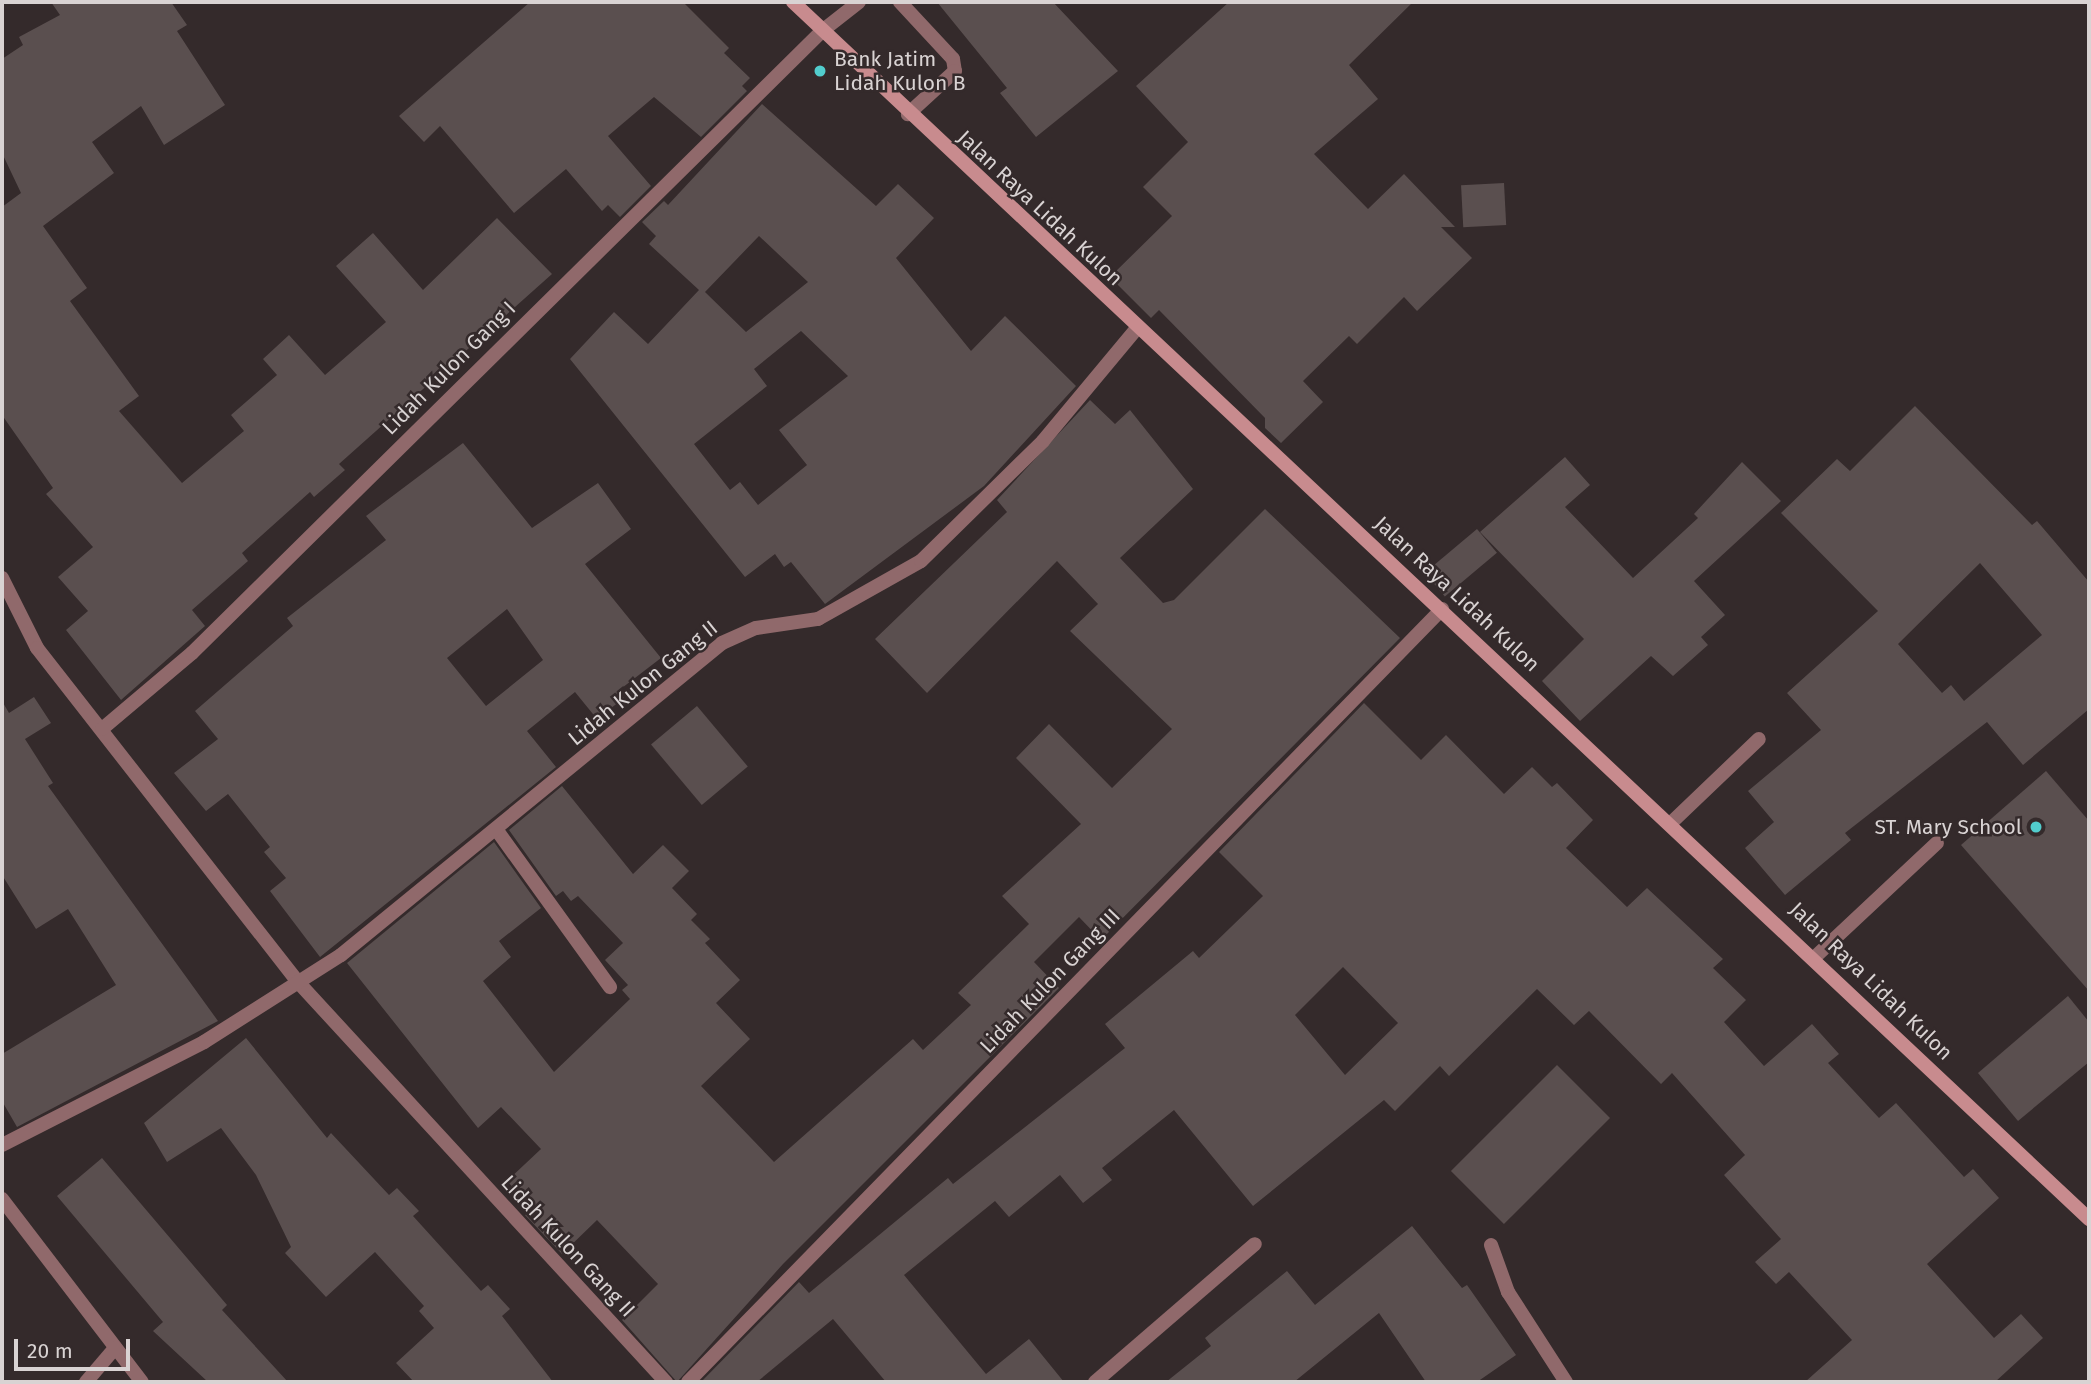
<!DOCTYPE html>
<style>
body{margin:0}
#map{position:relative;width:2091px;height:1384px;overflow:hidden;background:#342a2b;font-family:"Fira Sans",sans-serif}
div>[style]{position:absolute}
.building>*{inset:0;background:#5a4f4f;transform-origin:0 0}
.service>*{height:14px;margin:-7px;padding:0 7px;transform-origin:7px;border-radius:7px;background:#90696b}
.minor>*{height:14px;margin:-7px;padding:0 7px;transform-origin:7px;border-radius:7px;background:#90696b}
.secondary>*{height:14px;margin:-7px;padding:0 7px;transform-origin:7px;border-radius:7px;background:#c88b8e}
.dots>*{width:19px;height:19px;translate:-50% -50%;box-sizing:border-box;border:4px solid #342a2b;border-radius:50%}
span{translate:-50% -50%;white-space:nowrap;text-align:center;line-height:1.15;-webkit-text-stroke:5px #342a2b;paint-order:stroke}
.poi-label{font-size:21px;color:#d9d3d3}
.left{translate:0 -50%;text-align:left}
.right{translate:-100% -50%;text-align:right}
.street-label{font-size:21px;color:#d9d3d3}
.frame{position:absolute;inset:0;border:4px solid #d9d3d3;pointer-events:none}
.scale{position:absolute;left:14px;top:1339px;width:116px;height:32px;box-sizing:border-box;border:4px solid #d9d3d3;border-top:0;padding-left:9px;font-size:21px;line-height:24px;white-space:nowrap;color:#d9d3d3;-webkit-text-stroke:5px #342a2b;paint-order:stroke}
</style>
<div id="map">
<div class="building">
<i style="clip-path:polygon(51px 2px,171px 2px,187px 25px,177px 31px,225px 105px,164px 145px,141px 106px,92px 142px,114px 173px,43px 226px,87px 288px,70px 301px,139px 396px,119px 411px,182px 483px,244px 431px,231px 415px,277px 375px,263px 359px,289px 335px,325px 375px,386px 322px,336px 266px,373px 233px,423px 290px,497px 218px,552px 274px,339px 464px,345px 470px,314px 497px,310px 492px,242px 553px,248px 561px,192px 610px,205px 626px,121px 700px,66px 630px,88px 611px,58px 577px,93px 547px,46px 494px,53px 488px,2px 415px,2px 207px,21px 193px,2px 153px,2px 59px,23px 45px,19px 37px,60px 15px)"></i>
<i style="clip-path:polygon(530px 2px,683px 2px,729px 48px,724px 53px,750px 78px,742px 86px,747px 91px,701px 137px,654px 97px,608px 136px,651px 186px,620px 217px,608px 205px,602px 211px,566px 169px,514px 213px,440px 126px,424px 142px,399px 116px)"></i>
<i style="clip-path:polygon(937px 2px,1053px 2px,1118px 71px,1036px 137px,1000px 93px,1007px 88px)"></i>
<i style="clip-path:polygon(1229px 2px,1413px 2px,1349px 65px,1378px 99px,1314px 154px,1368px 209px,1404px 174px,1455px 227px,1441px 227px,1472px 258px,1417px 311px,1404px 297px,1357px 344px,1349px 336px,1303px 381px,1323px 402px,1281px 443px,1265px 428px,1265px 418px,1159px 310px,1151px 318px,1110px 277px,1172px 216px,1143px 187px,1188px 142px,1136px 86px)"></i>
<i style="clip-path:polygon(evenodd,762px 104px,876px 206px,898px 184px,934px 218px,896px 258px,971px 351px,1005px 316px,1076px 386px,984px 486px,825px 604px,791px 562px,784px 567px,775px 554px,745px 577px,570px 359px,614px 312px,648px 344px,699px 290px,649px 244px,656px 236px,642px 222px,664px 201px,668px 205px,762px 104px,759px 236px,808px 282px,746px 332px,705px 292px,759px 236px,762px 104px,801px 331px,848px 376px,779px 430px,807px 465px,758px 505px,740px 482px,730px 490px,694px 444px,767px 386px,754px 369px,801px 331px)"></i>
<i style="left:1504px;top:183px;width:42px;height:43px;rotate:87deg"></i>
<i style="clip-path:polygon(1090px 400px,1115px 424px,1130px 410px,1193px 489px,1120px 558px,1163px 603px,1174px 600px,1265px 509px,1400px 638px,1101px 940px,1079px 917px,1034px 962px,1059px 988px,783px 1264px,677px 1382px,622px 1320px,658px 1284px,597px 1220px,562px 1254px,525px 1215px,532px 1208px,507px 1181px,541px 1149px,501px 1107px,478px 1128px,347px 963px,494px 842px,541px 908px,499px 941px,511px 957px,483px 981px,554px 1072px,630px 999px,622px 990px,628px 985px,605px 960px,623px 943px,578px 896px,571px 901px,563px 891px,556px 896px,509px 830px,562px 786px,633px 874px,663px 845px,689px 871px,672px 888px,697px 914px,691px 920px,710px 939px,705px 943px,740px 980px,716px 1003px,750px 1039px,701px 1086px,774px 1162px,913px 1039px,923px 1050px,971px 1005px,958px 993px,1029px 924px,1002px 896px,1081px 824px,1016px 758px,1049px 724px,1112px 788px,1172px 729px,1070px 631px,1098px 604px,1057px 561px,927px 693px,875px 639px,1007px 512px,997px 500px)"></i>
<i style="clip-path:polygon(evenodd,1915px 406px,2032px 525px,2037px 521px,2089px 582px,2089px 709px,2023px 765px,1987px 722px,1845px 833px,1851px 840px,1785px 895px,1745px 848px,1774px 822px,1748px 791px,1821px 730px,1787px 693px,1878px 611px,1781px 513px,1837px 459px,1850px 471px,1915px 406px,1980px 563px,2042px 635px,1964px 701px,1951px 685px,1942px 693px,1898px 644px,1980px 563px)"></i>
<i style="clip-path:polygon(evenodd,463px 443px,532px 528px,598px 483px,631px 529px,585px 564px,661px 658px,618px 691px,624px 698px,597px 719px,575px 692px,527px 731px,556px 767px,320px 957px,270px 891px,286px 878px,264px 852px,270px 847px,228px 794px,206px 811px,174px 773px,218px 739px,195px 711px,293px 626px,287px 618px,386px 540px,366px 516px,463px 443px,507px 609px,543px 660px,486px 706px,447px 658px,507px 609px)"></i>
<i style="clip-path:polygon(1565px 457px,1590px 485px,1565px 507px,1633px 578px,1698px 518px,1694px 514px,1742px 462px,1781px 501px,1694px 581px,1725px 615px,1701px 637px,1708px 645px,1673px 676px,1651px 656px,1580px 721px,1542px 681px,1584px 639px,1480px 532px)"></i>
<i style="left:1477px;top:529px;width:31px;height:68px;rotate:50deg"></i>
<i style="clip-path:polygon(34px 697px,51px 723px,25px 739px,53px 783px,48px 786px,218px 1021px,17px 1127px,2px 1101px,2px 1054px,116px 985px,68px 909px,36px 929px,2px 875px,2px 701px,9px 713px)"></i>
<i style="clip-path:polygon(evenodd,1364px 703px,1421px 760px,1446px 735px,1504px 794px,1532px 767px,1552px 787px,1557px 783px,1593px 820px,1566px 848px,1627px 907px,1647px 888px,1723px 959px,1713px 968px,1746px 1000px,1724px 1022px,1764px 1066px,1812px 1024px,1839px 1054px,1828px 1063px,1879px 1118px,1896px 1103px,1964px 1177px,1973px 1169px,1999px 1198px,1927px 1264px,1994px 1338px,2021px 1314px,2043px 1338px,1995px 1382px,1805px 1382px,1852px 1340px,1789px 1272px,1776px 1284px,1755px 1262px,1781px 1239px,1724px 1175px,1745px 1155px,1672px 1073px,1661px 1084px,1589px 1011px,1574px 1025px,1537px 989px,1449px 1076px,1440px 1066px,1395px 1111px,1384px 1100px,1253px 1206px,1174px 1110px,1102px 1168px,1112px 1180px,1083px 1203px,1060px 1175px,1009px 1217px,995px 1201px,904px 1275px,986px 1374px,1029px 1339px,1064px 1382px,886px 1382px,833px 1319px,757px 1382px,701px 1382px,799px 1282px,809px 1293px,948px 1178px,953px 1184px,1125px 1048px,1105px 1024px,1193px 951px,1199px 958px,1263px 896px,1219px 852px,1364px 703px,1343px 967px,1398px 1023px,1345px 1075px,1295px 1015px,1343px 967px)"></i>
<i style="left:697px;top:706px;width:79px;height:60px;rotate:50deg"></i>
<i style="clip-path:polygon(2046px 771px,2089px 821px,2089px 991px,1961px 845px)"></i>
<i style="clip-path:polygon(2068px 996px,2089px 1022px,2089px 1062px,2018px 1121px,1978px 1073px)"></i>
<i style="clip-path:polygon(246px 1038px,327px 1138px,331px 1133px,389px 1195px,397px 1188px,419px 1211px,413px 1216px,481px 1291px,488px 1285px,510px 1309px,502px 1316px,553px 1382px,414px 1382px,396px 1363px,434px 1328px,419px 1311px,424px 1306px,375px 1252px,326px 1297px,285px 1253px,291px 1247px,256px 1175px,221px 1128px,167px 1162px,144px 1123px)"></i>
<i style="left:1557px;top:1065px;width:75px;height:150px;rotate:45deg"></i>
<i style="clip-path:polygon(102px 1158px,227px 1305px,222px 1310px,288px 1382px,208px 1382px,153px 1331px,163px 1322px,57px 1196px)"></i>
<i style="clip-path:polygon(1412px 1226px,1462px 1288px,1467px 1285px,1516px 1355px,1477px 1382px,1426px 1382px,1379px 1313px,1294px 1382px,1166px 1382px,1211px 1346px,1205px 1338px,1287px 1271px,1315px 1305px)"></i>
</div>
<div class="service">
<i style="left:900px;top:2px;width:78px;rotate:47.1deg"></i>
<i style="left:953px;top:59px;width:12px;rotate:81deg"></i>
<i style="left:955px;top:71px;width:64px;rotate:137.5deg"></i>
<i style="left:822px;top:31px;width:47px;rotate:-38.1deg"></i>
<i style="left:1672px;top:822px;width:120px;rotate:-43.7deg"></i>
<i style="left:1815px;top:957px;width:167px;rotate:-43.1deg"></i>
</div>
<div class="minor">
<i style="left:2px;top:578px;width:78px;rotate:63.4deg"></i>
<i style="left:37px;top:648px;width:424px;rotate:52deg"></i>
<i style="left:298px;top:982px;width:544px;rotate:47.39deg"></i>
<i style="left:102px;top:729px;width:118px;rotate:-40.2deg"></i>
<i style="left:192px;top:653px;width:885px;rotate:-44.63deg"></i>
<i style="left:496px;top:829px;width:195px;rotate:54.2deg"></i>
<i style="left:2px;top:1145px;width:227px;rotate:-27deg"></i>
<i style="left:204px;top:1042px;width:162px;rotate:-32.4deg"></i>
<i style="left:341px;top:955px;width:492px;rotate:-39.3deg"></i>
<i style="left:722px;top:643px;width:37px;rotate:-24deg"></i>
<i style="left:756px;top:628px;width:63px;rotate:-8.3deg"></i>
<i style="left:818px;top:619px;width:118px;rotate:-29.4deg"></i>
<i style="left:921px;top:561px;width:171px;rotate:-44.5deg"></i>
<i style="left:1043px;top:441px;width:148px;rotate:-50.2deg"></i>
<i style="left:2px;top:1199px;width:230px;rotate:52.6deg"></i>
<i style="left:1491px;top:1245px;width:50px;rotate:70.1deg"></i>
<i style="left:1508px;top:1292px;width:107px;rotate:57.2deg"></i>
<i style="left:86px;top:1382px;width:45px;rotate:-49.5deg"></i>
<i style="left:688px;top:1382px;width:1080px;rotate:-45.71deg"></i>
<i style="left:1095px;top:1382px;width:211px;rotate:-40.8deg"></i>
</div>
<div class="secondary">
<i style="left:793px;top:2px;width:1778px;rotate:43.2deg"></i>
</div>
<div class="dots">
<i style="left:820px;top:71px;background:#52cdcd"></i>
<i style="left:2036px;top:827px;background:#52cdcd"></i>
</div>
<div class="poi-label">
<span class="left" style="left:834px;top:71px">Bank Jatim<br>Lidah Kulon B</span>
<span class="right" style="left:2022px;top:827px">ST. Mary School</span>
</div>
<div class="street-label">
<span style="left:1040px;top:208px;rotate:43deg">Jalan Raya Lidah Kulon</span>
<span style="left:449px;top:368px;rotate:-45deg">Lidah Kulon Gang I</span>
<span style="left:1457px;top:594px;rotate:43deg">Jalan Raya Lidah Kulon</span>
<span style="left:643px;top:683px;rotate:-39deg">Lidah Kulon Gang II</span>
<span style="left:1050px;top:981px;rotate:-46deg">Lidah Kulon Gang III</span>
<span style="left:1871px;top:981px;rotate:44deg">Jalan Raya Lidah Kulon</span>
<span style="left:568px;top:1246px;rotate:47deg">Lidah Kulon Gang II</span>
</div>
<div class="frame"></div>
<div class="scale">20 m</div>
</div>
